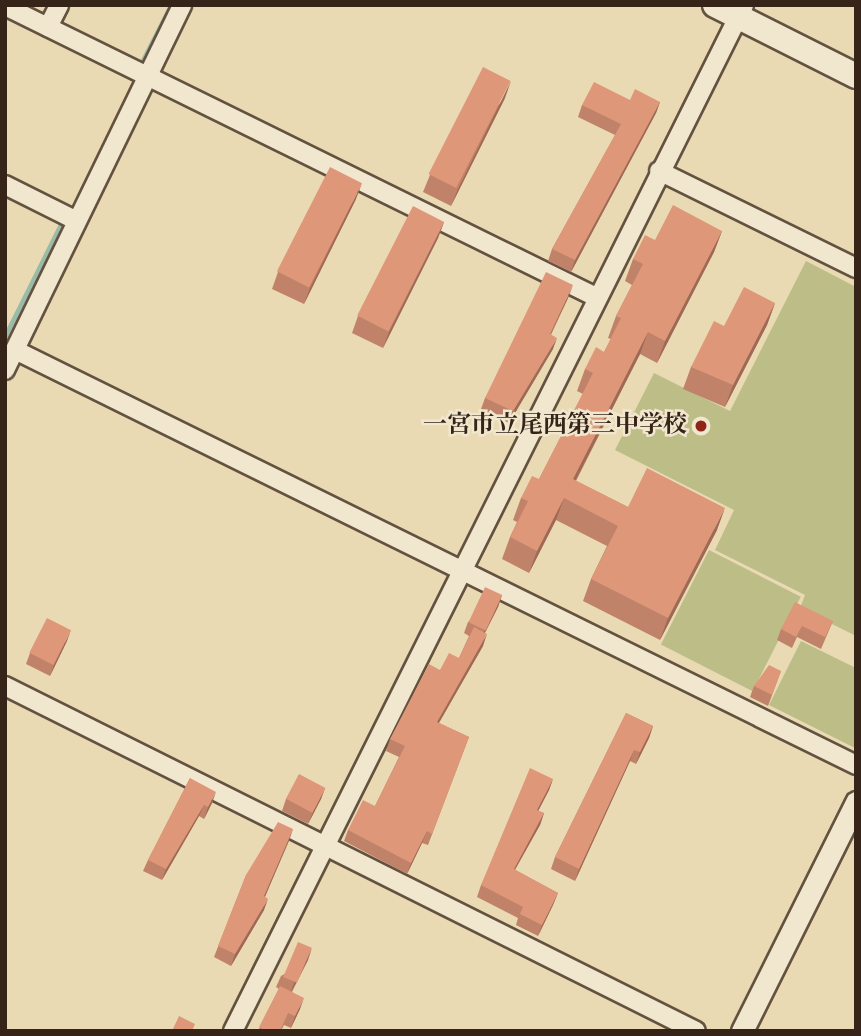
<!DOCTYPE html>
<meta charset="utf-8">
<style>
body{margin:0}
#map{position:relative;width:861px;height:1036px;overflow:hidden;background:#eadab3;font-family:"IM FELL English","Noto Serif JP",serif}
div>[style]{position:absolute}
.green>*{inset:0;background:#bdbd88;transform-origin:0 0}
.stream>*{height:5px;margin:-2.5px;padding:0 2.5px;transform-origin:2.5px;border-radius:2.5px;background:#99bba7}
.roads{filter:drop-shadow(2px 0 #635240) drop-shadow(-2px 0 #635240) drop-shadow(0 2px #635240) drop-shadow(0 -2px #635240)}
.minor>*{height:18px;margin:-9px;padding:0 9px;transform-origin:9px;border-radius:9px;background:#f1e7ce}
.tertiary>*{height:21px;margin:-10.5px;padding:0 10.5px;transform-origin:10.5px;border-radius:10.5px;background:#f1e7ce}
.secondary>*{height:24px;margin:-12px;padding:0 12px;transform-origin:12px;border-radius:12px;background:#f1e7ce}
.wall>*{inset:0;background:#c08269}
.shaded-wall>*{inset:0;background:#9c6a55}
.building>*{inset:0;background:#df977a;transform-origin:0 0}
.dots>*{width:19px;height:19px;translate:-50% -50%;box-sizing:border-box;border:4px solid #f1e7ce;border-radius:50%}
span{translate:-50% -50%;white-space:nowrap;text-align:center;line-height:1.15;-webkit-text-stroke:5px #f1e7ce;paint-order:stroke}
.poi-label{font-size:24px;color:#362419;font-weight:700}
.right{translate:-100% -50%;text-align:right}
.frame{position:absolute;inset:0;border:7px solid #362419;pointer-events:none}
</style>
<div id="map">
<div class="green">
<i style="clip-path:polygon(806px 261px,856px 287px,856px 636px,800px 608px,805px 595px,715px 550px,734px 510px,615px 450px,654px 373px,730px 411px)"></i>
<i style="left:709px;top:550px;width:103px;height:106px;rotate:27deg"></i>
<i style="clip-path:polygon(801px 641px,856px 668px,855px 748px,769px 705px)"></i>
</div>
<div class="stream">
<i style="left:142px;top:62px;width:64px;rotate:-63deg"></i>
<i style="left:5px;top:336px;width:125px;rotate:-63.4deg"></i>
</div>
<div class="roads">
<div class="minor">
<i style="left:5px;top:6px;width:659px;rotate:26.21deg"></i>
<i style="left:48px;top:27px;width:25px;rotate:-63deg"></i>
<i style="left:659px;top:171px;width:220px;rotate:26.2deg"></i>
<i style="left:5px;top:185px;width:80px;rotate:26.6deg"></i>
<i style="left:15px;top:350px;width:938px;rotate:26.26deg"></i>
<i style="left:5px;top:370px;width:406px;rotate:-64.1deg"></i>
<i style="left:5px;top:686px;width:772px;rotate:26.53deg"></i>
<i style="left:233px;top:1031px;width:1146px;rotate:-63.52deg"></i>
</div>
<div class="tertiary">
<i style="left:742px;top:1031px;width:256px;rotate:-63.5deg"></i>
</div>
<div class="secondary">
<i style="left:715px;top:5px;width:158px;rotate:26.7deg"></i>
</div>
</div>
<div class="wall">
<i style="clip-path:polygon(505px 98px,451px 206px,423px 192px,430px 175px)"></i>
<i style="clip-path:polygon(630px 100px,660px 102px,656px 113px,571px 272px,548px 261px,552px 249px,615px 135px,578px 117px,582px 105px)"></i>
<i style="clip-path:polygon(356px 199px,304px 304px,272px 289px,278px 272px)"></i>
<i style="clip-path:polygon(444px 222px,438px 238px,383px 348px,352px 333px,358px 316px)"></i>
<i style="clip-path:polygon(722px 231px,714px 252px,657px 363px,640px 354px,576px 481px,628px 507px,717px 530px,660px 640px,583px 601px,591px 579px,607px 546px,556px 520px,529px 573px,502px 559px,510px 537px,517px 522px,513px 520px,521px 498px,539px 479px,583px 394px,577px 391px,585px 369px,604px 352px,611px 339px,608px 338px,616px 316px,632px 285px,625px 281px,633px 259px,655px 240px)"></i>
<i style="clip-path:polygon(569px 296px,551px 335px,553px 349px,509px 423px,481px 409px,485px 398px)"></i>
<i style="clip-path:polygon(775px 303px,767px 325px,725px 407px,683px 389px,691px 367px,724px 326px)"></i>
<i style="clip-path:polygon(502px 595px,498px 607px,485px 633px,483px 646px,439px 723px,469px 737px,428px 845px,422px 843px,407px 874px,344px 841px,348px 830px,375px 806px,399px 757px,386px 751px,390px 739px,440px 670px,459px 658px,469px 636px,464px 633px,468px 622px)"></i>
<i style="clip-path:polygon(833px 621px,821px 649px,797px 637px,792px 648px,777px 640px,781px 629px)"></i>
<i style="clip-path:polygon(67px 641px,50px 676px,26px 664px,30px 653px)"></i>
<i style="clip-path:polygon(781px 671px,768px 706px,750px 697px,754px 686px)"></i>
<i style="clip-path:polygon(626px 713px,653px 726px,649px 738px,636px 764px,630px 761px,575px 881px,551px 869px,555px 857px)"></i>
<i style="clip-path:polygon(190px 778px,212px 803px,204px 819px,199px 816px,162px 880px,143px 871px,148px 860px)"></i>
<i style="clip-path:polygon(553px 779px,549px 790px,538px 811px,544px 813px,540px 825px,515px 870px,558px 893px,553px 905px,538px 936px,516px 925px,518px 918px,477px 897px,481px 885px)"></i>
<i style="clip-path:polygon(325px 788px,321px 799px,308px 824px,282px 811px,286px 799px)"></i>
<i style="clip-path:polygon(293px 829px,265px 897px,264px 910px,231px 966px,214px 957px,246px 875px)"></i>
<i style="clip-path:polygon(308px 960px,292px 992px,300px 1009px,291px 1028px,284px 1025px,281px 1031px,258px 1031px,279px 989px,276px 987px,281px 976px)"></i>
</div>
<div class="shaded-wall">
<i style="clip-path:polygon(511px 81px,505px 98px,451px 206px,458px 189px)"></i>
<i style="clip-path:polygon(660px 102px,656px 113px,571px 272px,575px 260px)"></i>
<i style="clip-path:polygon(362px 183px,356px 199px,304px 304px,310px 288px)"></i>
<i style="clip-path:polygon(444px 222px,438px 238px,383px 348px,389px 332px)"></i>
<i style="clip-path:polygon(722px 231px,714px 252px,657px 363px,665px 341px)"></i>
<i style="clip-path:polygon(573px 285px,569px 296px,545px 345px,550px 334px)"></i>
<i style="clip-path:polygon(775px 303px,767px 325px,725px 407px,733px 385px)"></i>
<i style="clip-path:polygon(648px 332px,640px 354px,565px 501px,573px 479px)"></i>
<i style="clip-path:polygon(557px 338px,553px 349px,509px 423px,513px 411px)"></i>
<i style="clip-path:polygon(564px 498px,556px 520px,529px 573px,537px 551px)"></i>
<i style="clip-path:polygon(725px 508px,717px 530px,660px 640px,668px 618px)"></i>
<i style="clip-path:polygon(502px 595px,498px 607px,480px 642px,485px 630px)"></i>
<i style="clip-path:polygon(71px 630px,67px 641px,50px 676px,54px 665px)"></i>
<i style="clip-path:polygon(487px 634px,483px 646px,433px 733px,437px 722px)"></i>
<i style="clip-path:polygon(653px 726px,649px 738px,636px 764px,640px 752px)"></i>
<i style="clip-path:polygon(634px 750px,630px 761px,575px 881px,579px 869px)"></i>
<i style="clip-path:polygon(553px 779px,549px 790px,533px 821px,537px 810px)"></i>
<i style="clip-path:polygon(325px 788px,321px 799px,308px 824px,313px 812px)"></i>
<i style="clip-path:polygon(216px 792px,212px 803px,204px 819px,208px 807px)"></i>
<i style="clip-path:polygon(204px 805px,199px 816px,162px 880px,166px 869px)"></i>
<i style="clip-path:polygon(544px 813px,540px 825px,509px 880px,514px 869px)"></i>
<i style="clip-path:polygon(293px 829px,289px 841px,260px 908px,264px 896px)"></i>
<i style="clip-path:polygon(427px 831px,422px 843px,407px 874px,411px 863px)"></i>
<i style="clip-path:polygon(558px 893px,553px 905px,538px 936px,542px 925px)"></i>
<i style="clip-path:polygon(268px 899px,264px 910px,231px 966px,235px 954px)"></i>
<i style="clip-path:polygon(312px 948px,308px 960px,290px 994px,294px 983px)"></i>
<i style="clip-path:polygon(304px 998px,300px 1009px,291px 1028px,295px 1016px)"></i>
</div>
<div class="building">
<i style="left:483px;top:67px;width:31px;height:120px;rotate:27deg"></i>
<i style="clip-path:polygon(594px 82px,630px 100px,635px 89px,660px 102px,575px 260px,552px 249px,621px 124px,582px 105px)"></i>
<i style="left:330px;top:167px;width:36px;height:117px;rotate:27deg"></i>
<i style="clip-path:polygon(673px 205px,722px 231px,665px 341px,648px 332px,573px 479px,628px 507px,647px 468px,725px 508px,668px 618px,591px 579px,618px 526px,564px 498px,537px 551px,510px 537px,528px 501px,521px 498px,532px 476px,539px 479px,593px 373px,585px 369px,596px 347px,604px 352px,621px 318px,616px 316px,643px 264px,633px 259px,645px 235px,655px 240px)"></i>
<i style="left:413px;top:206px;width:35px;height:123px;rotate:27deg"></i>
<i style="clip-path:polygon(546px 272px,573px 285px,550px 334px,557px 338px,513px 411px,485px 398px)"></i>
<i style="clip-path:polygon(744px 287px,775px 303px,733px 385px,691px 367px,714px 321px,724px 326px)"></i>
<i style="left:485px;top:587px;width:19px;height:39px;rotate:25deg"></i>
<i style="clip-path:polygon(795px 602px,833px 621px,825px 637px,802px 626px,796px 637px,781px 629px)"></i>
<i style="left:47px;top:618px;width:27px;height:39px;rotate:27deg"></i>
<i style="clip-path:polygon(474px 627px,487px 634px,437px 722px,469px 737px,432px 834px,427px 831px,411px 863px,348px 830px,363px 800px,375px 806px,405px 746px,390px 739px,429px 664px,440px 670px,449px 653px,459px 658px)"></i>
<i style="clip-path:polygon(769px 665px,781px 671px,772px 695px,754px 686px)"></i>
<i style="clip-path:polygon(626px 713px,653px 726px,640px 752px,634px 750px,579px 869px,555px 857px)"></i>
<i style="clip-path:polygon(530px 768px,553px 779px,537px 810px,544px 813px,514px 869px,558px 893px,542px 925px,520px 914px,523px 907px,481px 885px)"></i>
<i style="left:299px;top:774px;width:30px;height:28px;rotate:28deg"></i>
<i style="clip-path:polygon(190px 778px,216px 792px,208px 807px,204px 805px,166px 869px,148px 860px)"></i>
<i style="clip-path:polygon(278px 822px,293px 829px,264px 896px,268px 899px,235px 954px,218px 946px,246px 875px)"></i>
<i style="left:298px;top:942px;width:15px;height:38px;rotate:23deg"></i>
<i style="clip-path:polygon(280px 986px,304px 998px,295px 1016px,288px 1013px,280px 1031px,267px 1031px,259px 1027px)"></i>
<i style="clip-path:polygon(179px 1016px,195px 1024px,192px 1031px,172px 1031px)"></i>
</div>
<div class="dots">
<i style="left:701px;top:426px;background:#8f2418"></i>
</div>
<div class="poi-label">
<span class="right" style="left:687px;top:426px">一宮市立尾西第三中学校</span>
</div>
<div class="frame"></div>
</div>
